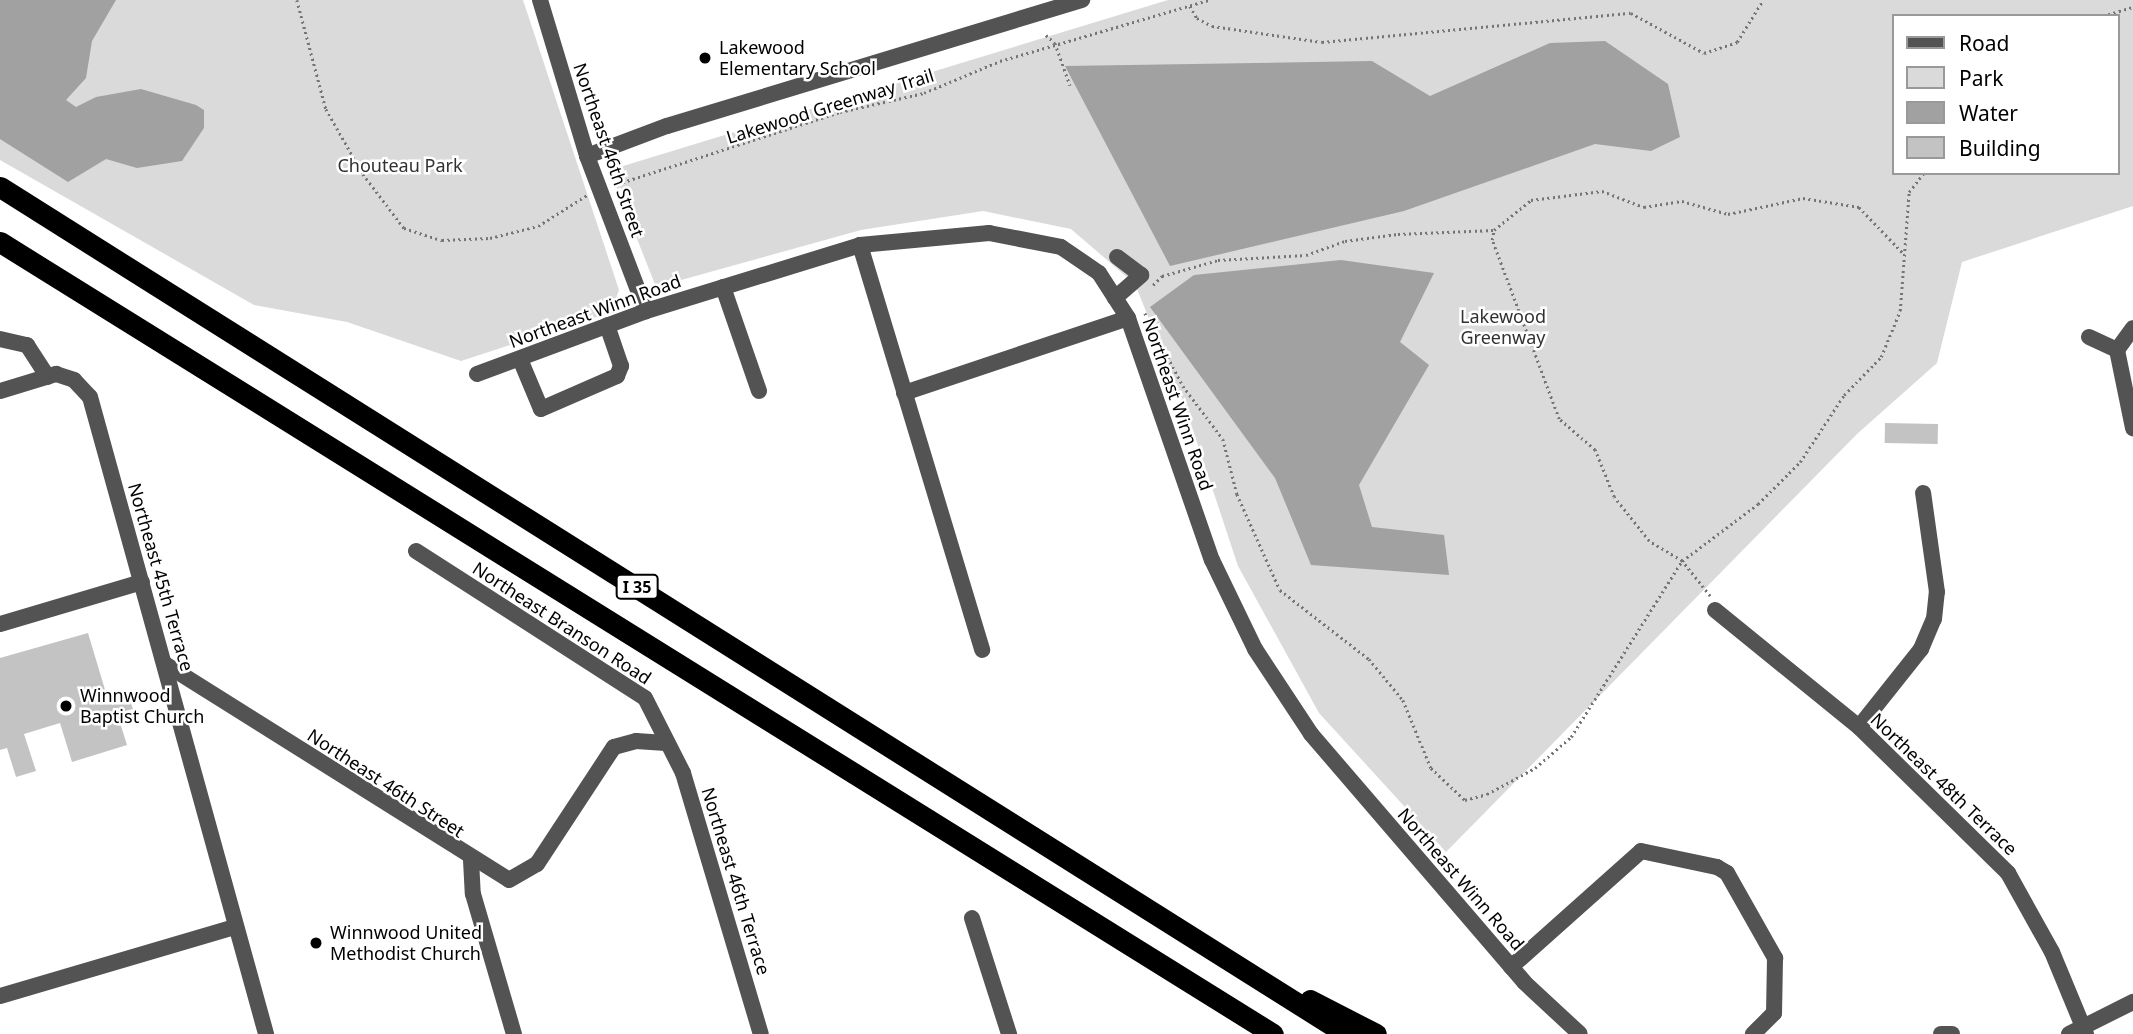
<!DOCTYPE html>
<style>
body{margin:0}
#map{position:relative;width:2133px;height:1034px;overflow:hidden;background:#fff;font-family:"Noto Sans",sans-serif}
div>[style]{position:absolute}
.green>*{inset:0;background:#dadada}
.water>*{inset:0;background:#a1a1a1}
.building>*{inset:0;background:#c3c3c3;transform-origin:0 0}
.path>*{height:2.5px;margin-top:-1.25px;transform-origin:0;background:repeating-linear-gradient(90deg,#757575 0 2px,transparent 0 5.5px)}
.minor>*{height:16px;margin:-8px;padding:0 8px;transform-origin:8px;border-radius:8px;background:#535353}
.highway>*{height:21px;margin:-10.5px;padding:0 10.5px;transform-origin:10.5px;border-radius:10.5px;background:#000}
.dots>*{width:19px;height:19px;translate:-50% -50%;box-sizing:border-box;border:4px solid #fff;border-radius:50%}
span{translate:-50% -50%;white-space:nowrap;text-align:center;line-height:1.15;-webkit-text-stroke:5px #fff;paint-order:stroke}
.shield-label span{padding:2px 5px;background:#fff;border:2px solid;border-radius:5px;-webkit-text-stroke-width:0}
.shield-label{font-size:16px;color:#000;font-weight:700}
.poi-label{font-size:18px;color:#000}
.left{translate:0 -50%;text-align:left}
.street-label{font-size:18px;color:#000}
.park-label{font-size:18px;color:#313131}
.legend{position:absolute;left:1892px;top:14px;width:228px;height:161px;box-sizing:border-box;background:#fff;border:2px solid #999;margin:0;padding:9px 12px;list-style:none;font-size:21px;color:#000}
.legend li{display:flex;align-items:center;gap:14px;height:35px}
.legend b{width:35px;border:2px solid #999}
</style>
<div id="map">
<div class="green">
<i style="clip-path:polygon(0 0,523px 0,619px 290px,611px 312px,461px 361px,347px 322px,254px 305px,0 160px)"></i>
<i style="clip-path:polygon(evenodd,1168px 0,2133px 0,2133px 206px,1962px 262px,1937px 363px,1857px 434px,1446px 852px,1319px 713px,1238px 566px,1190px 421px,1135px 284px,1071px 229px,983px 211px,861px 230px,656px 287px,610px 170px,1168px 0,1893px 16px,2117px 16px,2117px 173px,1893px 173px,1893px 16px)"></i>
</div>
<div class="water">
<i style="clip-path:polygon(0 0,116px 0,92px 41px,86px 78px,66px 100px,76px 107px,96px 97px,141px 89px,196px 105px,204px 110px,204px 128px,182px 161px,137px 168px,106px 159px,68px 182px,0 139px)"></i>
<i style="clip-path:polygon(1605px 41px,1668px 84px,1680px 137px,1651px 151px,1595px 144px,1404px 211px,1170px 266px,1065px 66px,1372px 61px,1430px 96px,1550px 43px)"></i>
<i style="clip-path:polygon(1341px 260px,1434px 273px,1400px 342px,1429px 365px,1359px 485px,1372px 527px,1444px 535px,1449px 575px,1311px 565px,1275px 478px,1150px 307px,1194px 275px)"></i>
</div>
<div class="building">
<i style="left:1885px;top:423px;width:53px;height:20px;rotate:1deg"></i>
<i style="clip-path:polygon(88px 633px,109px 703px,129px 697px,133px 709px,117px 713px,127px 745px,72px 762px,60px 723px,24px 734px,36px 771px,16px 777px,7px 748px,0 750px,0 658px)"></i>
</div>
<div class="path">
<i style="left:297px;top:0;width:113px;rotate:75.1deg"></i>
<i style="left:326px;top:109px;width:75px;rotate:60.4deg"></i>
<i style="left:363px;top:174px;width:68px;rotate:52.8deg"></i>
<i style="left:404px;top:228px;width:40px;rotate:18deg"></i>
<i style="left:442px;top:240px;width:48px;rotate:-2.4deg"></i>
<i style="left:490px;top:238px;width:49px;rotate:-14deg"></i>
<i style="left:538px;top:226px;width:58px;rotate:-32.3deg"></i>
<i style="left:1190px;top:6px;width:14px;rotate:60deg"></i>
<i style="left:1197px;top:18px;width:17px;rotate:28deg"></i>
<i style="left:1212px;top:26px;width:111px;rotate:8.3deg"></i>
<i style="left:1322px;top:42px;width:310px;rotate:-5.4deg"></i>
<i style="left:1631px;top:13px;width:83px;rotate:28.7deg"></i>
<i style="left:1704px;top:53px;width:35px;rotate:-18deg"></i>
<i style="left:1737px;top:42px;width:49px;rotate:-58.2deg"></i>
<i style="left:2103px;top:16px;width:31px;rotate:-17deg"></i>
<i style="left:1046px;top:35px;width:12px;rotate:42deg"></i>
<i style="left:1055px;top:43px;width:45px;rotate:70.3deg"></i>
<i style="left:617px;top:184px;width:234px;rotate:-17.9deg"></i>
<i style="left:840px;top:112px;width:86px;rotate:-12.7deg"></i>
<i style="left:924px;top:93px;width:82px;rotate:-22.8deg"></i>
<i style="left:1000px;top:61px;width:218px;rotate:-16.3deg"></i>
<i style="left:1153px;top:285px;width:13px;rotate:-45deg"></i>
<i style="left:1162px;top:276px;width:58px;rotate:-15.9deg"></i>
<i style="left:1218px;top:260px;width:88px;rotate:-3.3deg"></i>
<i style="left:1306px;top:255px;width:41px;rotate:-19.7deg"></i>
<i style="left:1345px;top:241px;width:53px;rotate:-7.5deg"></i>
<i style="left:1398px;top:234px;width:96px;rotate:-2.4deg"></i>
<i style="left:1145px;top:313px;width:82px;rotate:62.5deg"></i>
<i style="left:1183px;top:386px;width:66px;rotate:53deg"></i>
<i style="left:1223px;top:439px;width:57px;rotate:75.7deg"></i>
<i style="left:1237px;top:494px;width:105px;rotate:65.9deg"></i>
<i style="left:1280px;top:590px;width:113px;rotate:37.8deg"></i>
<i style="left:1369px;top:659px;width:53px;rotate:50.3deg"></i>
<i style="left:1403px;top:700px;width:74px;rotate:67.6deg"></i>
<i style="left:1431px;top:768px;width:47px;rotate:43.3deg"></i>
<i style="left:1465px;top:800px;width:23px;rotate:-15deg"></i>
<i style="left:1487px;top:794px;width:55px;rotate:-28.4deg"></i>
<i style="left:1535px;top:768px;width:48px;rotate:-40.7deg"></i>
<i style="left:1571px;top:737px;width:208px;rotate:-57.8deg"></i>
<i style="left:1682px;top:561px;width:95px;rotate:-36.9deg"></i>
<i style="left:1758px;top:504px;width:59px;rotate:-45deg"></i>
<i style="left:1800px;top:462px;width:80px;rotate:-56.7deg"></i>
<i style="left:1844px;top:395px;width:53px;rotate:-45.8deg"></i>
<i style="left:1881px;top:357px;width:50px;rotate:-67.6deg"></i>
<i style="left:1900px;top:311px;width:119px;rotate:-85.7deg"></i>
<i style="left:1909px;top:192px;width:24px;rotate:-52deg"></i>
<i style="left:1710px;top:596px;width:45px;rotate:-128.7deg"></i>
<i style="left:1682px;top:561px;width:39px;rotate:-149deg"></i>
<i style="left:1649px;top:541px;width:56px;rotate:-128.5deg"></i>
<i style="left:1614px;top:497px;width:51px;rotate:-112deg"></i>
<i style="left:1595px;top:450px;width:48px;rotate:-139.3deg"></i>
<i style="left:1559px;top:419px;width:191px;rotate:-110.5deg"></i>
<i style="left:1492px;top:240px;width:10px;rotate:-79deg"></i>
<i style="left:1494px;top:230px;width:48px;rotate:-39deg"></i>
<i style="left:1531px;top:200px;width:72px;rotate:-7.2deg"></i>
<i style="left:1602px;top:191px;width:45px;rotate:20.9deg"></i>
<i style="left:1644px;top:207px;width:38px;rotate:-9deg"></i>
<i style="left:1682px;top:201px;width:48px;rotate:15.8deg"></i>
<i style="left:1728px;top:214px;width:77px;rotate:-12deg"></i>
<i style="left:1803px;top:198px;width:57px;rotate:9.1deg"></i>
<i style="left:1859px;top:207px;width:65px;rotate:46.2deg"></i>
</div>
<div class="minor">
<i style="left:540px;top:0;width:163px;rotate:73.2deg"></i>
<i style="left:587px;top:156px;width:166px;rotate:69.2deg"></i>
<i style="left:587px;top:156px;width:85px;rotate:-20.6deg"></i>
<i style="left:667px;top:126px;width:434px;rotate:-16.9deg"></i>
<i style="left:860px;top:245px;width:423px;rotate:73.2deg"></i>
<i style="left:723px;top:287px;width:110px;rotate:70.9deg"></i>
<i style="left:1115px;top:298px;width:35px;rotate:-41deg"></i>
<i style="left:1141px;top:275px;width:30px;rotate:-143deg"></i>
<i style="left:2089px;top:337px;width:31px;rotate:25deg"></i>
<i style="left:0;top:339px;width:28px;rotate:13deg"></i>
<i style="left:27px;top:345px;width:38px;rotate:57deg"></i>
<i style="left:2117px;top:350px;width:80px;rotate:78.4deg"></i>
<i style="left:2117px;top:350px;width:27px;rotate:-54deg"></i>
<i style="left:520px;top:359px;width:54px;rotate:67.2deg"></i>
<i style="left:541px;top:409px;width:83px;rotate:-23.5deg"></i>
<i style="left:617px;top:376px;width:11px;rotate:-68deg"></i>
<i style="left:621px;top:366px;width:43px;rotate:-108.9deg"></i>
<i style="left:477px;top:374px;width:180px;rotate:-20.4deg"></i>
<i style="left:646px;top:311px;width:224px;rotate:-17.1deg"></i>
<i style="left:860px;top:245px;width:130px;rotate:-5.3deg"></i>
<i style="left:989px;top:233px;width:73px;rotate:11deg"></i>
<i style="left:1061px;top:247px;width:46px;rotate:34.4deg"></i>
<i style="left:1099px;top:273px;width:54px;rotate:57.2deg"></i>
<i style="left:1128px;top:318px;width:256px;rotate:70.9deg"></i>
<i style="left:1212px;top:560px;width:99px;rotate:64.2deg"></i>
<i style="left:1255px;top:649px;width:102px;rotate:56.6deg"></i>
<i style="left:1311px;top:734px;width:327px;rotate:49.3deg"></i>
<i style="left:1524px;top:982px;width:76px;rotate:42.9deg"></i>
<i style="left:0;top:391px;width:59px;rotate:-16.9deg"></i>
<i style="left:56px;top:374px;width:19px;rotate:18deg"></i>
<i style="left:74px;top:380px;width:23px;rotate:47deg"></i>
<i style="left:90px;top:397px;width:661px;rotate:74.55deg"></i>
<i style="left:904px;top:393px;width:236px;rotate:-18.5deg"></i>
<i style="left:416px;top:551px;width:272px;rotate:32.7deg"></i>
<i style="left:645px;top:698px;width:84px;rotate:63.1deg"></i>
<i style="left:683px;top:773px;width:272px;rotate:73.4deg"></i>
<i style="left:1715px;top:610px;width:186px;rotate:39.1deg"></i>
<i style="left:1859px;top:727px;width:209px;rotate:44.4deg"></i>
<i style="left:2008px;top:873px;width:90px;rotate:60.9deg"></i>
<i style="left:2052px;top:952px;width:89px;rotate:67.5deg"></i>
<i style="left:0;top:624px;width:148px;rotate:-16.5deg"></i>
<i style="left:165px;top:664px;width:406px;rotate:32.1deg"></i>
<i style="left:509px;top:880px;width:32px;rotate:-30deg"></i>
<i style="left:537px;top:864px;width:140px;rotate:-56.7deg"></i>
<i style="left:614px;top:747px;width:23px;rotate:-15deg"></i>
<i style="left:636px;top:741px;width:30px;rotate:4deg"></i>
<i style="left:1859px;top:727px;width:100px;rotate:-51.5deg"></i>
<i style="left:1921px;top:649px;width:33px;rotate:-67deg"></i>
<i style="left:1934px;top:619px;width:27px;rotate:-84deg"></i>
<i style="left:1937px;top:592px;width:100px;rotate:-98deg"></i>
<i style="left:471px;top:860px;width:34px;rotate:87deg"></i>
<i style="left:473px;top:894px;width:146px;rotate:73.7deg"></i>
<i style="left:972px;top:918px;width:122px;rotate:72.3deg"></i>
<i style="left:1511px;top:967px;width:174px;rotate:-41.7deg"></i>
<i style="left:1641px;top:851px;width:78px;rotate:11.9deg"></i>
<i style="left:1717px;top:867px;width:12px;rotate:31deg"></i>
<i style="left:1727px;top:873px;width:98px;rotate:60.5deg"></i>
<i style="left:1775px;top:958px;width:55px;rotate:91deg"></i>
<i style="left:1774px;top:1013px;width:30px;rotate:135deg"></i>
<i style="left:0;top:996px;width:245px;rotate:-16.4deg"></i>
<i style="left:1941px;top:1034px;width:11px"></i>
<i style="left:2069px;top:1034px;width:72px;rotate:-26.6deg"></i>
</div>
<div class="highway">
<i style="left:0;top:187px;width:1590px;rotate:32.18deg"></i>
<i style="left:0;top:242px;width:1499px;rotate:31.89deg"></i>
<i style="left:1310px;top:1000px;width:74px;rotate:27.3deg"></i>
</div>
<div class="dots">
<i style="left:705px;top:58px;background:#000"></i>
<i style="left:66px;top:706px;background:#000"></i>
<i style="left:316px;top:943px;background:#000"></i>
</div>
<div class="shield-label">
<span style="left:637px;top:587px">I 35</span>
</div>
<div class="poi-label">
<span class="left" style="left:719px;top:58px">Lakewood<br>Elementary School</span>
<span class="left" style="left:80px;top:706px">Winnwood<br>Baptist Church</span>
<span class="left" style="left:330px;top:943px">Winnwood United<br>Methodist Church</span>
</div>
<div class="street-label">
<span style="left:830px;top:106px;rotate:-17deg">Lakewood Greenway Trail</span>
<span style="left:609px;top:150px;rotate:71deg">Northeast 46th Street</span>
<span style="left:595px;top:311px;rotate:-20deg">Northeast Winn Road</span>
<span style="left:1178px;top:404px;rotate:71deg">Northeast Winn Road</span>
<span style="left:161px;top:577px;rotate:74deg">Northeast 45th Terrace</span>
<span style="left:562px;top:623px;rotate:33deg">Northeast Branson Road</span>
<span style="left:386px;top:783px;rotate:33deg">Northeast 46th Street</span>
<span style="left:1944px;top:784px;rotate:44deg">Northeast 48th Terrace</span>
<span style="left:1461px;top:879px;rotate:49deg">Northeast Winn Road</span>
<span style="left:736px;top:881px;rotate:73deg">Northeast 46th Terrace</span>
</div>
<div class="park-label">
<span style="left:400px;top:165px">Chouteau Park</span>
<span style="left:1503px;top:327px">Lakewood<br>Greenway</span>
</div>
<ul class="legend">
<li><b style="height:9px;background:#535353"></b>Road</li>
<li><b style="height:19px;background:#dadada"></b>Park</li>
<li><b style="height:19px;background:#a1a1a1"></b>Water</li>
<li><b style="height:19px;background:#c3c3c3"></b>Building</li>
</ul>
</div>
